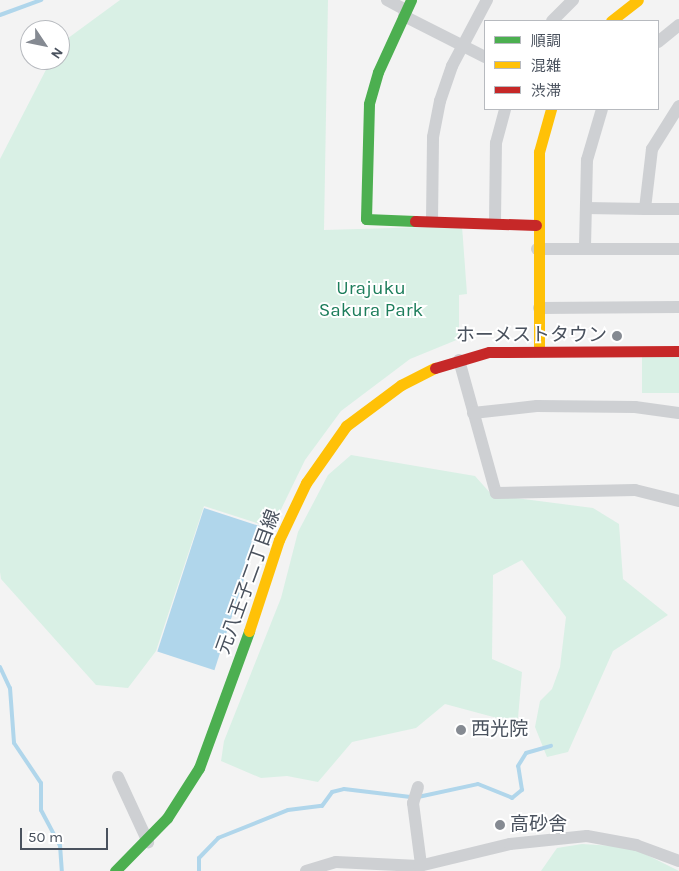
<!DOCTYPE html>
<meta charset="utf-8">
<style>
body{margin:0}
#map{position:relative;width:679px;height:871px;overflow:hidden;background:#f3f3f3;font-family:Karla,"Noto Sans JP",sans-serif}
div>[style]{position:absolute}
.green>*{inset:0;background:#d9f0e5;transform-origin:0 0}
.water>*{inset:0;background:#b0d6eb;transform-origin:0 0}
.stream>*{height:4px;margin:-2px;padding:0 2px;transform-origin:2px;border-radius:2px;background:#b0d6eb}
.street>*{height:12px;margin:-6px;padding:0 6px;transform-origin:6px;border-radius:6px;background:#ced0d3}
.fast>*{height:11px;margin:-5.5px;padding:0 5.5px;transform-origin:5.5px;border-radius:5.5px;background:#4caf50}
.slow>*{height:11px;margin:-5.5px;padding:0 5.5px;transform-origin:5.5px;border-radius:5.5px;background:#ffc107}
.jam>*{height:11px;margin:-5.5px;padding:0 5.5px;transform-origin:5.5px;border-radius:5.5px;background:#c62828}
.dots>*{width:14px;height:14px;translate:-50% -50%;box-sizing:border-box;border:2px solid #fff;border-radius:50%}
span{translate:-50% -50%;white-space:nowrap;text-align:center;line-height:1.15;-webkit-text-stroke:4px #fff;paint-order:stroke}
.park-label{font-size:19px;color:#1d7d5b}
.poi-label{font-size:19px;color:#4a525e}
.right{translate:-100% -50%;text-align:right}
.left{translate:0 -50%;text-align:left}
.street-label{font-size:19px;color:#4a525e}
.legend{position:absolute;left:484px;top:20px;width:175px;height:90px;box-sizing:border-box;background:#fff;border:1px solid #b7babf;margin:0;padding:6px 9px;list-style:none;font-size:15px;color:#4a525e}
.legend li{display:flex;align-items:center;gap:10px;height:25px}
.legend b{width:25px;border:1px solid #b7babf}
.north{position:absolute;left:20px;top:20px;width:50px;height:50px;box-sizing:border-box;background:#fff;border:1px solid #b7babf;border-radius:50%;rotate:124deg;font-size:14px;font-weight:700;line-height:20px;text-align:center;color:#4a525e}
.north::after{content:'';display:block;margin:auto;width:18px;height:22px;background:#858a92;clip-path:polygon(50% 0,100% 100%,50% 72%,0 100%)}
.scale{position:absolute;left:20px;top:828px;width:88px;height:22px;box-sizing:border-box;border:2px solid #4a525e;border-top:0;padding-left:6px;font-size:15px;line-height:18px;white-space:nowrap;color:#4a525e;-webkit-text-stroke:4px #fff;paint-order:stroke}
</style>
<div id="map">
<div class="green">
<i style="clip-path:polygon(120px 0,328px 0,324px 230px,462px 226px,467px 294px,459px 295px,459px 339px,410px 359px,341px 411px,305px 460px,272px 528px,204px 506px,156px 651px,128px 688px,96px 685px,1px 579px,0 572px,0 159px,51px 60px,60px 60px,60px 44px)"></i>
<i style="left:642px;top:357px;width:37px;height:36px"></i>
<i style="clip-path:polygon(351px 455px,475px 476px,492px 495px,593px 508px,619px 524px,623px 579px,668px 615px,613px 651px,568px 752px,547px 757px,535px 727px,540px 701px,552px 689px,560px 667px,566px 617px,522px 560px,493px 575px,492px 659px,522px 672px,518px 718px,497px 718px,445px 704px,416px 728px,352px 742px,318px 782px,287px 776px,261px 778px,221px 761px,224px 741px,281px 598px,298px 532px,328px 475px)"></i>
<i style="clip-path:polygon(582px 844px,631px 847px,679px 871px,541px 871px,557px 848px)"></i>
</div>
<div class="water">
<i style="left:204px;top:508px;width:60px;height:151px;rotate:18deg"></i>
</div>
<div class="stream">
<i style="left:0;top:15px;width:44px;rotate:-20.1deg"></i>
<i style="left:0;top:667px;width:23px;rotate:65deg"></i>
<i style="left:10px;top:688px;width:55px;rotate:85.8deg"></i>
<i style="left:14px;top:743px;width:48px;rotate:56deg"></i>
<i style="left:41px;top:783px;width:27px;rotate:90deg"></i>
<i style="left:41px;top:810px;width:40px;rotate:62deg"></i>
<i style="left:60px;top:845px;width:26px;rotate:86deg"></i>
<i style="left:418px;top:797px;width:61px;rotate:-12.2deg"></i>
<i style="left:478px;top:784px;width:37px;rotate:22deg"></i>
<i style="left:512px;top:798px;width:13px;rotate:-39deg"></i>
<i style="left:522px;top:790px;width:24px;rotate:-99deg"></i>
<i style="left:518px;top:766px;width:15px;rotate:-58deg"></i>
<i style="left:526px;top:753px;width:26px;rotate:-16deg"></i>
<i style="left:199px;top:871px;width:13px;rotate:-90deg"></i>
<i style="left:199px;top:858px;width:28px;rotate:-46deg"></i>
<i style="left:218px;top:838px;width:75px;rotate:-21.8deg"></i>
<i style="left:288px;top:810px;width:34px;rotate:-7deg"></i>
<i style="left:322px;top:806px;width:17px;rotate:-54deg"></i>
<i style="left:332px;top:792px;width:12px;rotate:-14deg"></i>
<i style="left:344px;top:789px;width:67px;rotate:6.8deg"></i>
</div>
<div class="street">
<i style="left:387px;top:0;width:21px;rotate:28deg"></i>
<i style="left:404px;top:16px;width:91px;rotate:26.8deg"></i>
<i style="left:552px;top:21px;width:30px;rotate:-45deg"></i>
<i style="left:658px;top:42px;width:27px;rotate:-39deg"></i>
<i style="left:679px;top:106px;width:51px;rotate:122.1deg"></i>
<i style="left:652px;top:149px;width:60px;rotate:96.7deg"></i>
<i style="left:645px;top:209px;width:34px"></i>
<i style="left:586px;top:208px;width:59px;rotate:1deg"></i>
<i style="left:432px;top:221px;width:84px;rotate:-89.3deg"></i>
<i style="left:433px;top:137px;width:37px;rotate:-79deg"></i>
<i style="left:440px;top:101px;width:37px;rotate:-71deg"></i>
<i style="left:452px;top:66px;width:75px;rotate:-62.1deg"></i>
<i style="left:495px;top:222px;width:79px;rotate:-89.3deg"></i>
<i style="left:496px;top:143px;width:35px;rotate:-75deg"></i>
<i style="left:585px;top:247px;width:87px;rotate:-88.7deg"></i>
<i style="left:587px;top:160px;width:53px;rotate:-73.6deg"></i>
<i style="left:537px;top:249px;width:142px"></i>
<i style="left:539px;top:308px;width:140px;rotate:-0.4deg"></i>
<i style="left:459px;top:360px;width:138px;rotate:74.5deg"></i>
<i style="left:496px;top:493px;width:139px;rotate:-1.2deg"></i>
<i style="left:635px;top:490px;width:45px;rotate:14deg"></i>
<i style="left:473px;top:413px;width:64px;rotate:-6.2deg"></i>
<i style="left:537px;top:406px;width:98px;rotate:0.6deg"></i>
<i style="left:635px;top:407px;width:44px;rotate:7.8deg"></i>
<i style="left:118px;top:777px;width:72px;rotate:65.2deg"></i>
<i style="left:418px;top:787px;width:17px;rotate:107deg"></i>
<i style="left:413px;top:803px;width:63px;rotate:82.6deg"></i>
<i style="left:306px;top:871px;width:31px;rotate:-17deg"></i>
<i style="left:336px;top:862px;width:83px;rotate:2.8deg"></i>
<i style="left:419px;top:866px;width:94px;rotate:-13.6deg"></i>
<i style="left:510px;top:844px;width:77px;rotate:-5.9deg"></i>
<i style="left:587px;top:836px;width:50px;rotate:10.4deg"></i>
<i style="left:636px;top:845px;width:46px;rotate:20.4deg"></i>
</div>
<div class="fast">
<i style="left:411px;top:0;width:79px;rotate:114.6deg"></i>
<i style="left:378px;top:72px;width:33px;rotate:106deg"></i>
<i style="left:369px;top:104px;width:115px;rotate:91.5deg"></i>
<i style="left:366px;top:219px;width:49px;rotate:2.3deg"></i>
<i style="left:115px;top:871px;width:74px;rotate:-45.5deg"></i>
<i style="left:167px;top:818px;width:59px;rotate:-57.4deg"></i>
<i style="left:199px;top:768px;width:146px;rotate:-69.9deg"></i>
</div>
<div class="slow">
<i style="left:611px;top:21px;width:34px;rotate:-38deg"></i>
<i style="left:539px;top:349px;width:197px;rotate:-90deg"></i>
<i style="left:539px;top:152px;width:45px;rotate:-74.4deg"></i>
<i style="left:249px;top:631px;width:96px;rotate:-71.8deg"></i>
<i style="left:279px;top:540px;width:63px;rotate:-64.7deg"></i>
<i style="left:306px;top:483px;width:70px;rotate:-54.9deg"></i>
<i style="left:346px;top:426px;width:69px;rotate:-36.7deg"></i>
<i style="left:401px;top:385px;width:38px;rotate:-27deg"></i>
</div>
<div class="jam">
<i style="left:415px;top:221px;width:121px;rotate:1.9deg"></i>
<i style="left:435px;top:368px;width:56px;rotate:-16.5deg"></i>
<i style="left:489px;top:352px;width:190px;rotate:-0.3deg"></i>
</div>
<div class="dots">
<i style="left:617px;top:336px;background:#858a92"></i>
<i style="left:461px;top:730px;background:#858a92"></i>
<i style="left:500px;top:825px;background:#858a92"></i>
</div>
<div class="park-label">
<span style="left:371px;top:300px">Urajuku<br>Sakura Park</span>
</div>
<div class="poi-label">
<span class="right" style="left:607px;top:336px">ホーメストタウン</span>
<span class="left" style="left:471px;top:730px">西光院</span>
<span class="left" style="left:510px;top:825px">高砂舎</span>
</div>
<div class="street-label">
<span style="left:249px;top:582px;rotate:-70deg">元八王子二丁目線</span>
</div>
<ul class="legend">
<li><b style="height:6px;background:#4caf50"></b>順調</li>
<li><b style="height:6px;background:#ffc107"></b>混雑</li>
<li><b style="height:6px;background:#c62828"></b>渋滞</li>
</ul>
<div class="north">N</div>
<div class="scale">50 m</div>
</div>
